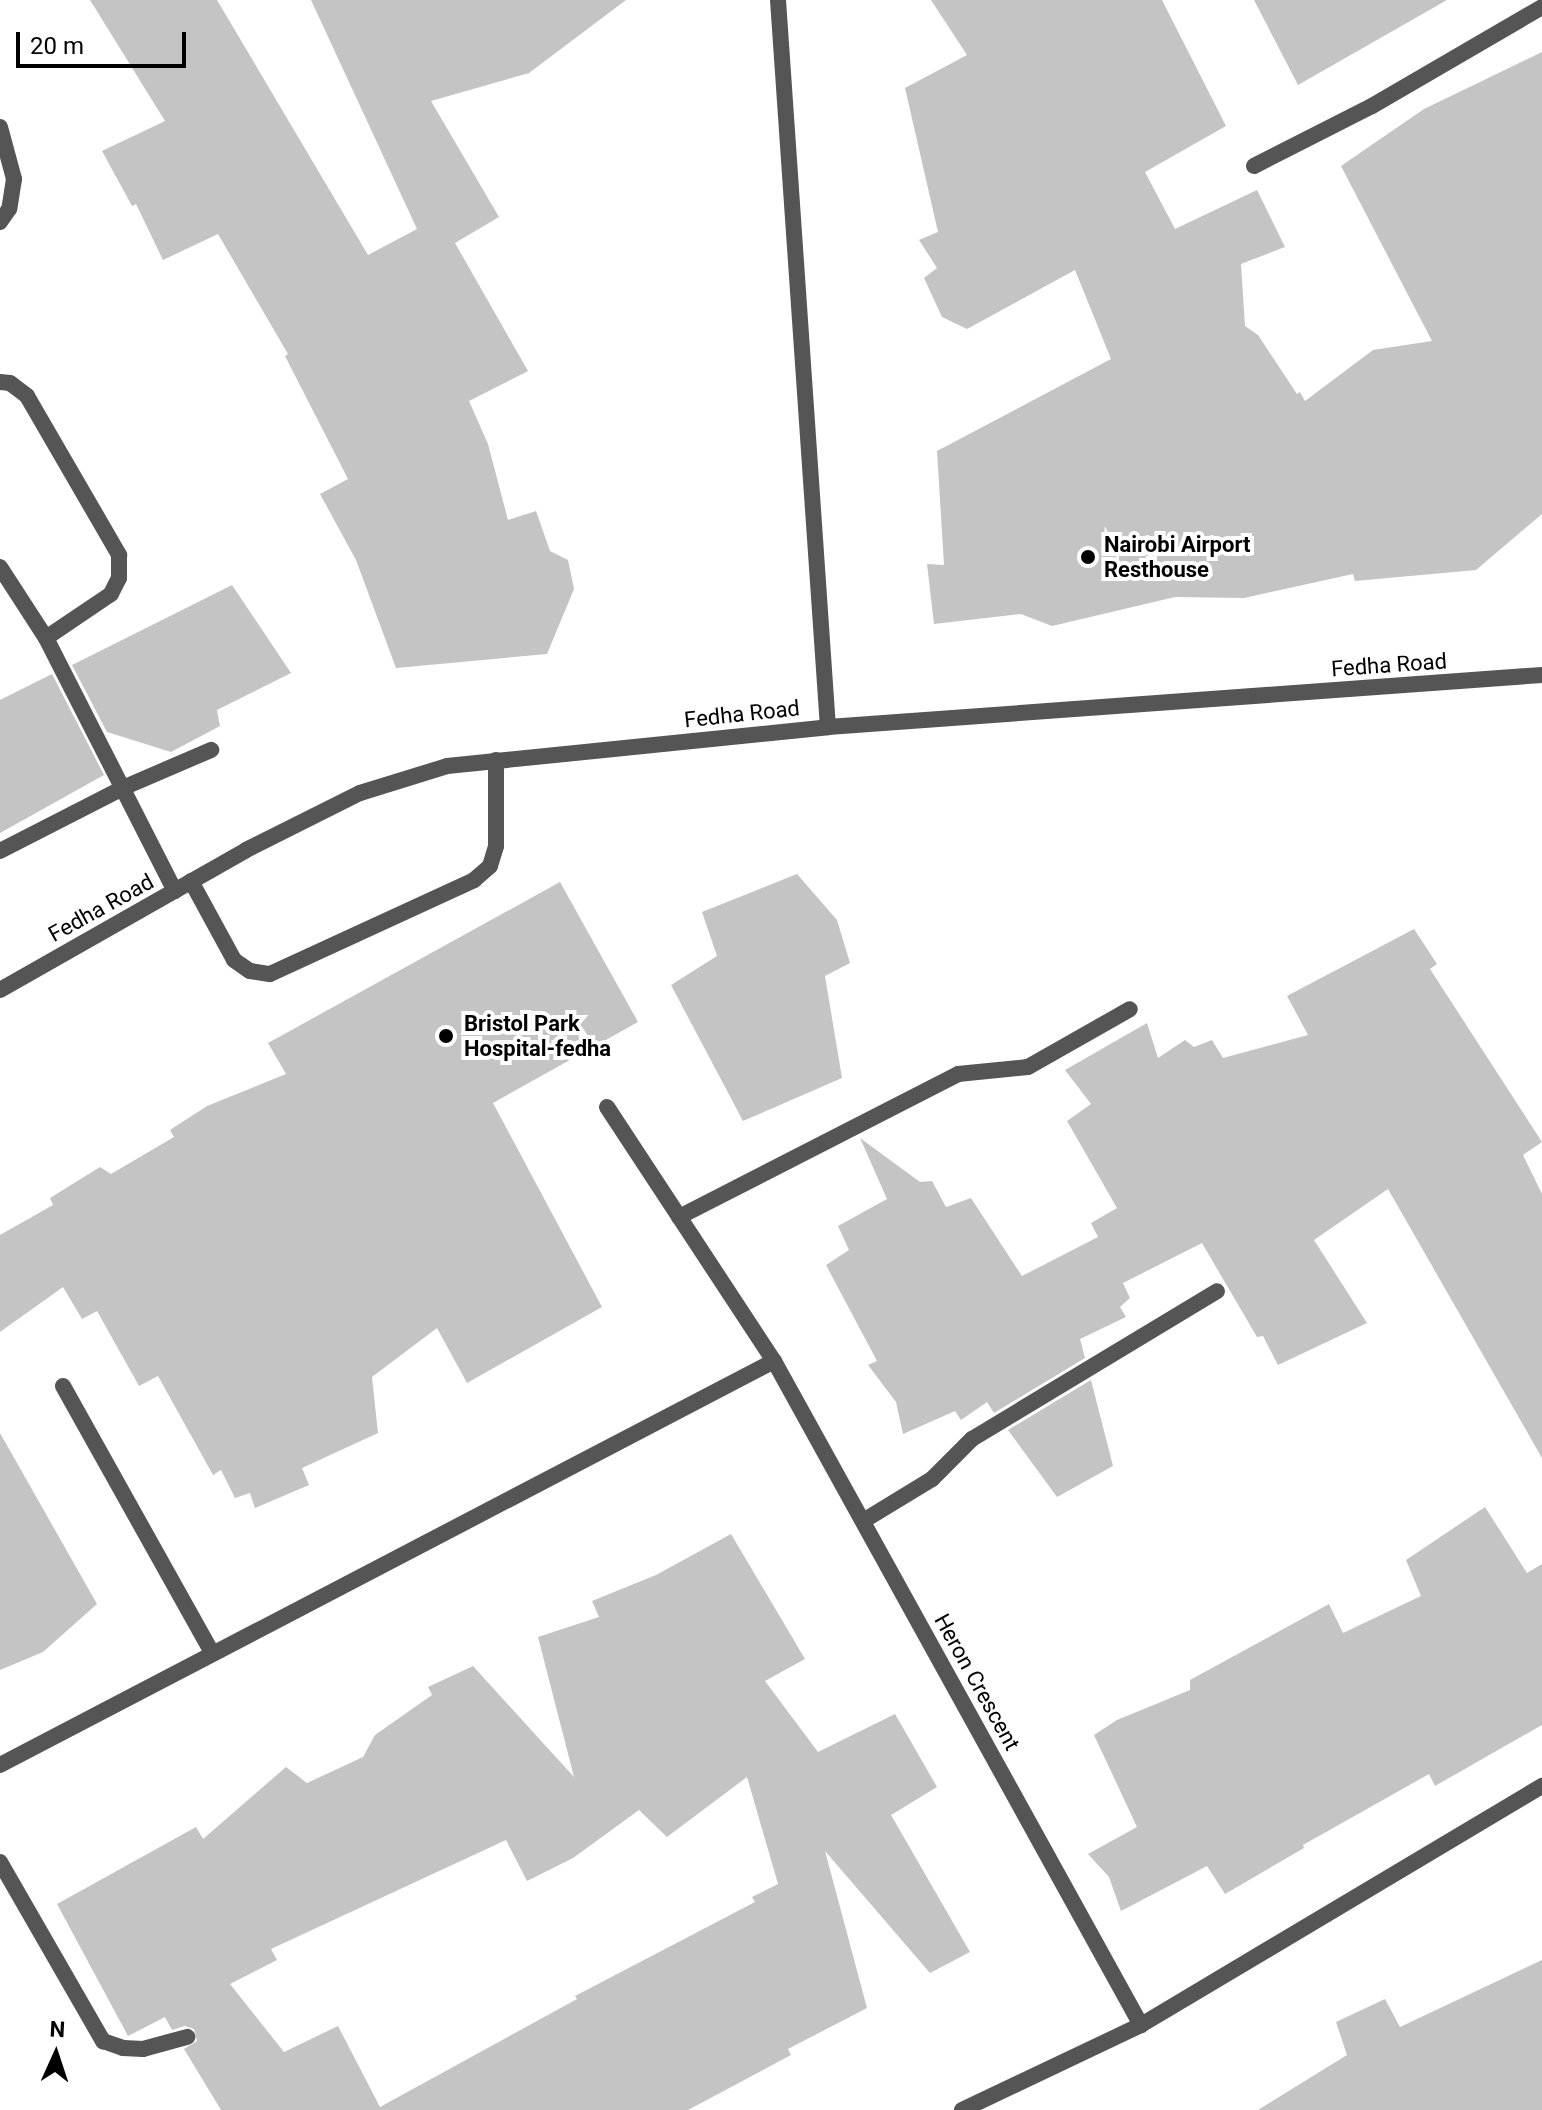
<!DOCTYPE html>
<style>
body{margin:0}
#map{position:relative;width:1542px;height:2110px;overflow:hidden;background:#fff;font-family:Roboto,sans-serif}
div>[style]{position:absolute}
.building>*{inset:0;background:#c4c4c4}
.service>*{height:16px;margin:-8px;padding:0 8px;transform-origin:8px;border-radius:8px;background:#555}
.minor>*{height:16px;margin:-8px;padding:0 8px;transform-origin:8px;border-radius:8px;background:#555}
.tertiary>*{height:16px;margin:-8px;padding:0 8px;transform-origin:8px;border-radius:8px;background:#555}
.dots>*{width:22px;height:22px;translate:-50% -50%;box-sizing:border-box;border:4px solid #fff;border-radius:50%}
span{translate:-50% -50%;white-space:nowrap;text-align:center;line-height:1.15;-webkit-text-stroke:8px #fff;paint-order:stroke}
.poi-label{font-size:22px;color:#000;font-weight:700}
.left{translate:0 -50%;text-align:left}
.street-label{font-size:22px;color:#000}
.north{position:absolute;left:16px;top:2014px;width:80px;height:80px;-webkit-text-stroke:6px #fff;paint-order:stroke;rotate:3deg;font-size:22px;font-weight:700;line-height:32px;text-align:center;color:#000}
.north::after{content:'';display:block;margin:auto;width:28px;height:36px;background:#000;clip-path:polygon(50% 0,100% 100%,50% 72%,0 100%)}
.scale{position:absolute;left:16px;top:32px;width:170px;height:36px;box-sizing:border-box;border:4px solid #000;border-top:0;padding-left:10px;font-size:24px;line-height:28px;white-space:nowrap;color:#000;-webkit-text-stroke:6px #fff;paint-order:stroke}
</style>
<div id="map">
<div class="building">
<i style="clip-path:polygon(90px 0,217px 0,368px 255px,417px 229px,311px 0,626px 0,529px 73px,431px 101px,499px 217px,455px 243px,528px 371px,469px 401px,488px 444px,508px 520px,536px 511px,550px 551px,568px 560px,574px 589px,547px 654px,396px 668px,356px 560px,320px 494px,348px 479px,285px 356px,288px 354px,218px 234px,163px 260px,136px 204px,132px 206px,102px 151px,165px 121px)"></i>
<i style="clip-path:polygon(931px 0,1162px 0,1226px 126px,1145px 172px,1175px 229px,1257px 190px,1285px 247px,1241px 264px,1245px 326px,1258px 335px,1297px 394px,1300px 392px,1305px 401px,1373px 350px,1432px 341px,1341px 166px,1424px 109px,1542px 52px,1542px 514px,1476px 570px,1355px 581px,1353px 574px,1244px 598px,1175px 597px,1052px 626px,1021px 614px,934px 624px,927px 564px,944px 565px,937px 451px,1111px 359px,1075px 270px,967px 329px,942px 317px,924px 278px,937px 268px,919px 240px,938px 232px,905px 88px,967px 55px)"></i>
<i style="clip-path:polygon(1254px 0,1447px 0,1298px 85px)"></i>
<i style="clip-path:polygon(232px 585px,291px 673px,217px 710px,220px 726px,171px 752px,107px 732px,72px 665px)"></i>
<i style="clip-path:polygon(52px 674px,104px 775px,0 833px,0 700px)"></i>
<i style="clip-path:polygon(797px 874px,837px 920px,850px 963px,825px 976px,842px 1078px,743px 1121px,671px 985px,717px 956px,702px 912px)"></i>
<i style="clip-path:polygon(560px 882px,638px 1022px,493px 1103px,602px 1307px,467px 1383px,437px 1328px,372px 1377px,378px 1433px,302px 1468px,309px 1485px,255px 1508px,250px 1493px,235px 1498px,221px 1470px,213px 1475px,158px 1376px,139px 1386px,97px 1311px,82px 1319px,63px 1287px,0 1332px,0 1235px,53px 1205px,50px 1198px,100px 1167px,111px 1174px,174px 1137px,170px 1130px,207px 1106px,286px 1074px,268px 1043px)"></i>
<i style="clip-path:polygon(1414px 929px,1437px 964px,1430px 969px,1542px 1142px,1523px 1155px,1542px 1194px,1542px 1458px,1388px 1189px,1314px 1240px,1367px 1323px,1278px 1365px,1263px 1336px,1257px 1337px,1202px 1243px,1123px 1283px,1130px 1298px,1120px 1307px,1126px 1317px,1080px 1339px,1085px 1358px,994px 1413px,987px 1402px,961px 1420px,955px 1411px,903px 1434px,896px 1402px,868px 1365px,877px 1361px,826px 1265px,849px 1250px,838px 1226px,887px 1199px,860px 1138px,920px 1182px,932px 1181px,946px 1207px,971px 1198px,1022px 1276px,1098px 1237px,1091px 1223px,1117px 1208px,1067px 1121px,1091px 1104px,1065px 1070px,1147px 1023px,1158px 1058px,1185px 1040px,1194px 1047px,1212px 1040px,1223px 1058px,1308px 1035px,1287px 996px)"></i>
<i style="clip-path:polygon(1091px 1380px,1113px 1466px,1057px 1497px,1008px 1430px)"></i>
<i style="clip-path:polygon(0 1433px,97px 1604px,43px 1652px,0 1670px)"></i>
<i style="clip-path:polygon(1485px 1507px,1527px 1573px,1542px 1564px,1542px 1725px,1435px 1786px,1429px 1774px,1303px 1845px,1304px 1848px,1225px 1894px,1207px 1866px,1121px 1911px,1109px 1877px,1088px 1854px,1137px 1827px,1094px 1735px,1117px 1720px,1190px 1690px,1190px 1680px,1329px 1604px,1343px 1633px,1421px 1596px,1406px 1560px)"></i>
<i style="clip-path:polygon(evenodd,731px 1534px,805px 1659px,765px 1681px,818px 1752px,895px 1714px,937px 1787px,891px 1815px,970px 1952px,930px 1973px,825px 1851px,867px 2008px,788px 2049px,791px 2055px,688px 2110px,221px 2110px,184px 2049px,197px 2041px,194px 2029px,185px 2026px,172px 2030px,165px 2017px,128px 2036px,57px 1904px,196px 1827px,203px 1839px,286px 1767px,307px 1783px,363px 1757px,375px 1735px,432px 1695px,428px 1687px,473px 1666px,574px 1777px,538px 1637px,599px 1617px,592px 1601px,656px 1575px,731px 1534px,747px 1777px,778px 1884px,752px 1897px,755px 1902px,575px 1996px,577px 1999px,380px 2107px,338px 2026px,284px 2052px,230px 1984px,277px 1960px,271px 1949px,506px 1840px,527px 1881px,573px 1858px,639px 1810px,667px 1837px,747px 1777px)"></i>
<i style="clip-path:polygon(1542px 1960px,1542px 2110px,1258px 2110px,1347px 2055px,1336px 2022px,1385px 1999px,1400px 2027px)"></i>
</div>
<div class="service">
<i style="left:0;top:382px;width:10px;rotate:6deg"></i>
<i style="left:10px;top:383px;width:21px;rotate:37deg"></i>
<i style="left:27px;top:396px;width:184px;rotate:59.9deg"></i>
<i style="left:119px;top:555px;width:23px;rotate:90deg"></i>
<i style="left:119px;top:578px;width:18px;rotate:117deg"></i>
<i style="left:111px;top:594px;width:78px;rotate:145.9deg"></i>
<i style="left:0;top:567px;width:85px;rotate:57.1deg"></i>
<i style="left:46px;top:638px;width:284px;rotate:63deg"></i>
<i style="left:0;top:851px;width:140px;rotate:-27.1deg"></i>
<i style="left:125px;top:787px;width:94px;rotate:-23.3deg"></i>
<i style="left:191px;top:881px;width:90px;rotate:61.4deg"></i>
<i style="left:234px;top:960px;width:19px;rotate:35deg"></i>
<i style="left:250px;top:971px;width:20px;rotate:9deg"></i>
<i style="left:270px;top:974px;width:225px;rotate:-24.7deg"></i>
<i style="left:474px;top:880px;width:21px;rotate:-41deg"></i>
<i style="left:490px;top:866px;width:21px;rotate:-73deg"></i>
<i style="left:496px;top:846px;width:86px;rotate:-90deg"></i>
<i style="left:863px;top:1521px;width:81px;rotate:-31.3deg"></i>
<i style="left:932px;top:1479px;width:57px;rotate:-45deg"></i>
<i style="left:972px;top:1439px;width:286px;rotate:-31.1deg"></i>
<i style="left:0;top:1862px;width:207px;rotate:60.1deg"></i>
<i style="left:103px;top:2041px;width:21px;rotate:19deg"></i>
<i style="left:123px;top:2048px;width:20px;rotate:3deg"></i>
<i style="left:143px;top:2049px;width:46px;rotate:-15.3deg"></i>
</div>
<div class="minor">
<i style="left:778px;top:0;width:729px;rotate:86.07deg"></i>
<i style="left:0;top:127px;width:54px;rotate:74.9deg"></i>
<i style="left:14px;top:179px;width:30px;rotate:99deg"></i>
<i style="left:9px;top:209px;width:16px;rotate:125deg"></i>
<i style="left:1254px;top:166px;width:132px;rotate:-27deg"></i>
<i style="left:1372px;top:106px;width:197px;rotate:-30.2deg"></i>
<i style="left:607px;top:1107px;width:304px;rotate:56.7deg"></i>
<i style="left:774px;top:1361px;width:759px;rotate:61.07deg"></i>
<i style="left:679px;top:1217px;width:314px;rotate:-27.1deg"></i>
<i style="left:958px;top:1074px;width:70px;rotate:-5.7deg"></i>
<i style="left:1028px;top:1067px;width:117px;rotate:-29.6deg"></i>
<i style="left:63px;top:1386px;width:306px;rotate:60.8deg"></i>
<i style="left:0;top:1765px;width:873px;rotate:-27.56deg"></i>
<i style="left:962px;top:2110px;width:198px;rotate:-25.4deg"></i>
<i style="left:1141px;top:2025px;width:467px;rotate:-30.8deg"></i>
</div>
<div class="tertiary">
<i style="left:0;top:990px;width:283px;rotate:-29.6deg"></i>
<i style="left:246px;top:850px;width:127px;rotate:-26.6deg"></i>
<i style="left:360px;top:793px;width:91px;rotate:-17.2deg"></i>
<i style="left:447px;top:766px;width:383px;rotate:-5.8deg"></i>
<i style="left:828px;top:727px;width:716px;rotate:-4.17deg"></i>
</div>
<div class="dots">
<i style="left:1088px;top:557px;background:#000"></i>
<i style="left:446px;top:1036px;background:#000"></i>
</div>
<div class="poi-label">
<span class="left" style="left:1104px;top:557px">Nairobi Airport<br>Resthouse</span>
<span class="left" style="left:464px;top:1036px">Bristol Park<br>Hospital-fedha</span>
</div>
<div class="street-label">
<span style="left:1389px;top:665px;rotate:-4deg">Fedha Road</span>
<span style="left:742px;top:714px;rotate:-6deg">Fedha Road</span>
<span style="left:101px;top:908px;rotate:-29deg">Fedha Road</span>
<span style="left:977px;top:1682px;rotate:61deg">Heron Crescent</span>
</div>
<div class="north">N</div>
<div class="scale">20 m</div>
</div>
